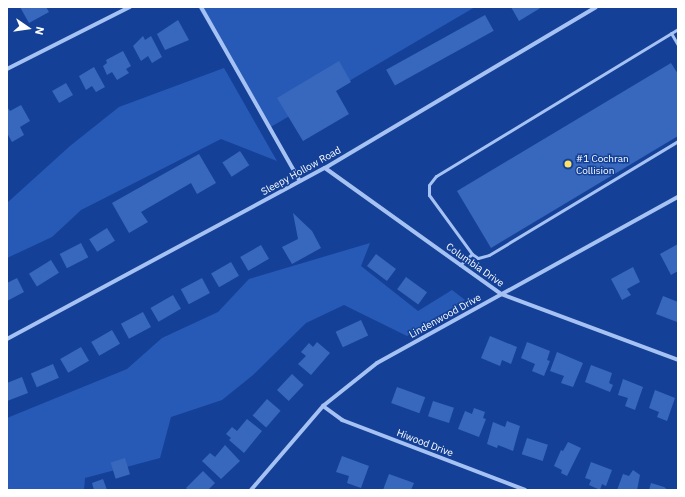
<!DOCTYPE html>
<style>
body{margin:0}
#map{position:relative;width:685px;height:497px;overflow:hidden;background:#144197;font-family:"IBM Plex Sans",sans-serif}
div>[style]{position:absolute}
.green>*{inset:0;background:#275ab6}
.building>*{inset:0;background:#3868bd;transform-origin:0 0}
.lane>*{height:3px;margin:-1.5px;padding:0 1.5px;transform-origin:1.5px;border-radius:1.5px;background:#a6c2f3}
.street>*{height:4px;margin:-2px;padding:0 2px;transform-origin:2px;border-radius:2px;background:#a6c2f3}
.dots>*{width:11px;height:11px;translate:-50% -50%;box-sizing:border-box;border:2px solid #144197;border-radius:50%}
span{translate:-50% -50%;white-space:nowrap;text-align:center;line-height:1.15;-webkit-text-stroke:3px #144197;paint-order:stroke}
.poi-label{font-size:10px;color:#fff}
.left{translate:0 -50%;text-align:left}
.street-label{font-size:10px;color:#fff}
.frame{position:absolute;inset:0;border:8px solid #fff;pointer-events:none}
.north{position:absolute;left:8px;top:8px;width:40px;height:40px;-webkit-text-stroke:3px #144197;paint-order:stroke;rotate:103deg;font-size:11px;font-weight:700;line-height:16px;text-align:center;color:#fff}
.north::after{content:'';display:block;margin:auto;width:14px;height:18px;background:#fff;clip-path:polygon(50% 0,100% 100%,50% 72%,0 100%)}
</style>
<div id="map">
<div class="green">
<i style="clip-path:polygon(198px 7px,475px 7px,269px 128px)"></i>
<i style="clip-path:polygon(224px 68px,277px 161px,221px 139px,81px 210px,52px 237px,7px 258px,7px 203px,70px 146px,119px 107px)"></i>
<i style="clip-path:polygon(370px 243px,361px 266px,418px 311px,452px 290px,465px 300px,407px 336px,344px 305px,306px 323px,253px 375px,222px 400px,171px 417px,160px 458px,85px 478px,84px 490px,7px 490px,7px 418px,127px 369px,162px 338px,218px 312px,249px 279px)"></i>
</div>
<div class="building">
<i style="clip-path:polygon(20px 7px,46px 7px,49px 12px,29px 23px)"></i>
<i style="clip-path:polygon(511px 7px,542px 7px,519px 21px)"></i>
<i style="left:485px;top:15px;width:18px;height:113px;rotate:61deg"></i>
<i style="clip-path:polygon(178px 20px,189px 40px,165px 50px,157px 34px)"></i>
<i style="clip-path:polygon(143px 36px,145px 40px,151px 36px,162px 57px,152px 63px,148px 56px,141px 61px,133px 46px)"></i>
<i style="clip-path:polygon(123px 51px,131px 66px,126px 69px,129px 73px,117px 80px,112px 72px,107px 75px,103px 66px,107px 63px,106px 60px)"></i>
<i style="clip-path:polygon(339px 61px,351px 82px,336px 91px,349px 114px,303px 141px,277px 98px)"></i>
<i style="clip-path:polygon(671px 63px,678px 74px,678px 136px,491px 248px,457px 191px)"></i>
<i style="clip-path:polygon(94px 67px,105px 87px,96px 92px,92px 86px,86px 90px,79px 76px)"></i>
<i style="left:66px;top:83px;width:14px;height:16px;rotate:60deg"></i>
<i style="clip-path:polygon(21px 105px,30px 121px,20px 127px,24px 135px,12px 142px,7px 133px,7px 107px,10px 111px)"></i>
<i style="left:240px;top:151px;width:17px;height:21px;rotate:57deg"></i>
<i style="clip-path:polygon(199px 154px,216px 183px,197px 194px,191px 183px,141px 212px,148px 222px,129px 233px,112px 203px)"></i>
<i style="clip-path:polygon(293px 213px,312px 231px,321px 248px,292px 264px,282px 247px,298px 239px)"></i>
<i style="left:107px;top:228px;width:15px;height:21px;rotate:58deg"></i>
<i style="left:81px;top:243px;width:16px;height:24px;rotate:63deg"></i>
<i style="clip-path:polygon(678px 244px,678px 271px,671px 275px,660px 254px)"></i>
<i style="left:261px;top:245px;width:16px;height:24px;rotate:60deg"></i>
<i style="left:376px;top:254px;width:25px;height:15px;rotate:37deg"></i>
<i style="left:51px;top:260px;width:15px;height:26px;rotate:58deg"></i>
<i style="left:231px;top:262px;width:16px;height:23px;rotate:60deg"></i>
<i style="clip-path:polygon(633px 267px,640px 282px,627px 289px,631px 295px,622px 300px,611px 279px)"></i>
<i style="left:406px;top:277px;width:26px;height:15px;rotate:36deg"></i>
<i style="clip-path:polygon(17px 278px,24px 292px,7px 301px,7px 283px)"></i>
<i style="left:202px;top:278px;width:17px;height:24px;rotate:62deg"></i>
<i style="left:173px;top:295px;width:16px;height:26px;rotate:60deg"></i>
<i style="clip-path:polygon(663px 296px,678px 302px,677px 322px,656px 314px)"></i>
<i style="left:143px;top:312px;width:17px;height:25px;rotate:62deg"></i>
<i style="left:361px;top:320px;width:17px;height:28px;rotate:65deg"></i>
<i style="left:112px;top:330px;width:16px;height:24px;rotate:60deg"></i>
<i style="clip-path:polygon(490px 336px,517px 347px,511px 364px,502px 360px,500px 366px,481px 358px)"></i>
<i style="clip-path:polygon(317px 342px,330px 353px,311px 375px,298px 364px,306px 356px,301px 352px,309px 343px,313px 347px)"></i>
<i style="clip-path:polygon(527px 342px,550px 351px,547px 360px,550px 361px,544px 376px,532px 371px,535px 364px,521px 358px)"></i>
<i style="left:81px;top:347px;width:16px;height:24px;rotate:60deg"></i>
<i style="clip-path:polygon(557px 352px,583px 363px,573px 387px,561px 383px,564px 376px,550px 371px)"></i>
<i style="left:53px;top:364px;width:15px;height:24px;rotate:67deg"></i>
<i style="clip-path:polygon(591px 365px,612px 373px,609px 383px,613px 385px,610px 392px,585px 382px)"></i>
<i style="left:292px;top:374px;width:16px;height:22px;rotate:43deg"></i>
<i style="clip-path:polygon(22px 377px,28px 393px,7px 401px,7px 383px)"></i>
<i style="clip-path:polygon(623px 379px,643px 387px,635px 410px,625px 406px,628px 398px,618px 395px)"></i>
<i style="left:397px;top:387px;width:30px;height:17px;rotate:20deg"></i>
<i style="clip-path:polygon(655px 390px,675px 398px,667px 421px,657px 417px,659px 412px,649px 408px)"></i>
<i style="left:267px;top:399px;width:18px;height:22px;rotate:41deg"></i>
<i style="left:433px;top:401px;width:22px;height:16px;rotate:18deg"></i>
<i style="clip-path:polygon(474px 408px,485px 412px,483px 418px,486px 419px,479px 437px,458px 429px,465px 411px,472px 414px)"></i>
<i style="clip-path:polygon(247px 419px,262px 431px,244px 453px,229px 440px,231px 438px,226px 434px,232px 427px,237px 431px)"></i>
<i style="clip-path:polygon(507px 421px,520px 426px,513px 451px,498px 445px,497px 448px,487px 444px,493px 422px,505px 427px)"></i>
<i style="left:527px;top:438px;width:22px;height:17px;rotate:18deg"></i>
<i style="clip-path:polygon(568px 442px,581px 448px,567px 476px,561px 473px,562px 470px,554px 466px,561px 450px,563px 451px)"></i>
<i style="clip-path:polygon(225px 445px,240px 461px,221px 479px,202px 461px,210px 453px,215px 457px)"></i>
<i style="clip-path:polygon(342px 456px,369px 466px,361px 488px,347px 483px,349px 476px,336px 472px)"></i>
<i style="left:125px;top:458px;width:17px;height:15px;rotate:73deg"></i>
<i style="clip-path:polygon(591px 462px,612px 470px,606px 486px,602px 484px,600px 490px,589px 485px,591px 480px,585px 478px)"></i>
<i style="clip-path:polygon(633px 470px,640px 475px,637px 490px,617px 490px,623px 474px,629px 476px)"></i>
<i style="clip-path:polygon(203px 471px,215px 483px,208px 490px,188px 490px,186px 488px)"></i>
<i style="clip-path:polygon(389px 474px,414px 483px,411px 490px,383px 490px)"></i>
<i style="clip-path:polygon(103px 479px,107px 490px,94px 490px,92px 483px)"></i>
<i style="clip-path:polygon(651px 483px,664px 487px,668px 490px,649px 490px)"></i>
</div>
<div class="lane">
<i style="left:678px;top:29px;width:283px;rotate:148.7deg"></i>
<i style="left:436px;top:176px;width:11px;rotate:128deg"></i>
<i style="left:429px;top:185px;width:10px;rotate:90deg"></i>
<i style="left:429px;top:195px;width:73px;rotate:53.9deg"></i>
<i style="left:472px;top:254px;width:7px;rotate:34deg"></i>
<i style="left:478px;top:258px;width:11px;rotate:-15deg"></i>
<i style="left:489px;top:255px;width:221px;rotate:-31.1deg"></i>
<i style="left:671px;top:33px;width:14px;rotate:60deg"></i>
<i style="left:460px;top:265px;width:16px;rotate:-43deg"></i>
</div>
<div class="street">
<i style="left:201px;top:7px;width:200px;rotate:60.4deg"></i>
<i style="left:7px;top:69px;width:138px;rotate:-26.8deg"></i>
<i style="left:325px;top:168px;width:216px;rotate:35.6deg"></i>
<i style="left:501px;top:294px;width:189px;rotate:20.4deg"></i>
<i style="left:7px;top:339px;width:361px;rotate:-28.3deg"></i>
<i style="left:325px;top:168px;width:315px;rotate:-30.7deg"></i>
<i style="left:323px;top:406px;width:24px;rotate:36deg"></i>
<i style="left:342px;top:420px;width:196px;rotate:20.9deg"></i>
<i style="left:251px;top:490px;width:111px;rotate:-49.4deg"></i>
<i style="left:323px;top:406px;width:69px;rotate:-38.5deg"></i>
<i style="left:377px;top:363px;width:344px;rotate:-28.9deg"></i>
</div>
<div class="dots">
<i style="left:568px;top:164px;background:#ffe167"></i>
</div>
<div class="poi-label">
<span class="left" style="left:576px;top:164px">#1 Cochran<br>Collision</span>
</div>
<div class="street-label">
<span style="left:301px;top:171px;rotate:-29deg">Sleepy Hollow Road</span>
<span style="left:475px;top:265px;rotate:35deg">Columbia Drive</span>
<span style="left:445px;top:316px;rotate:-29deg">Lindenwood Drive</span>
<span style="left:425px;top:443px;rotate:21deg">Hiwood Drive</span>
</div>
<div class="frame"></div>
<div class="north">N</div>
</div>
